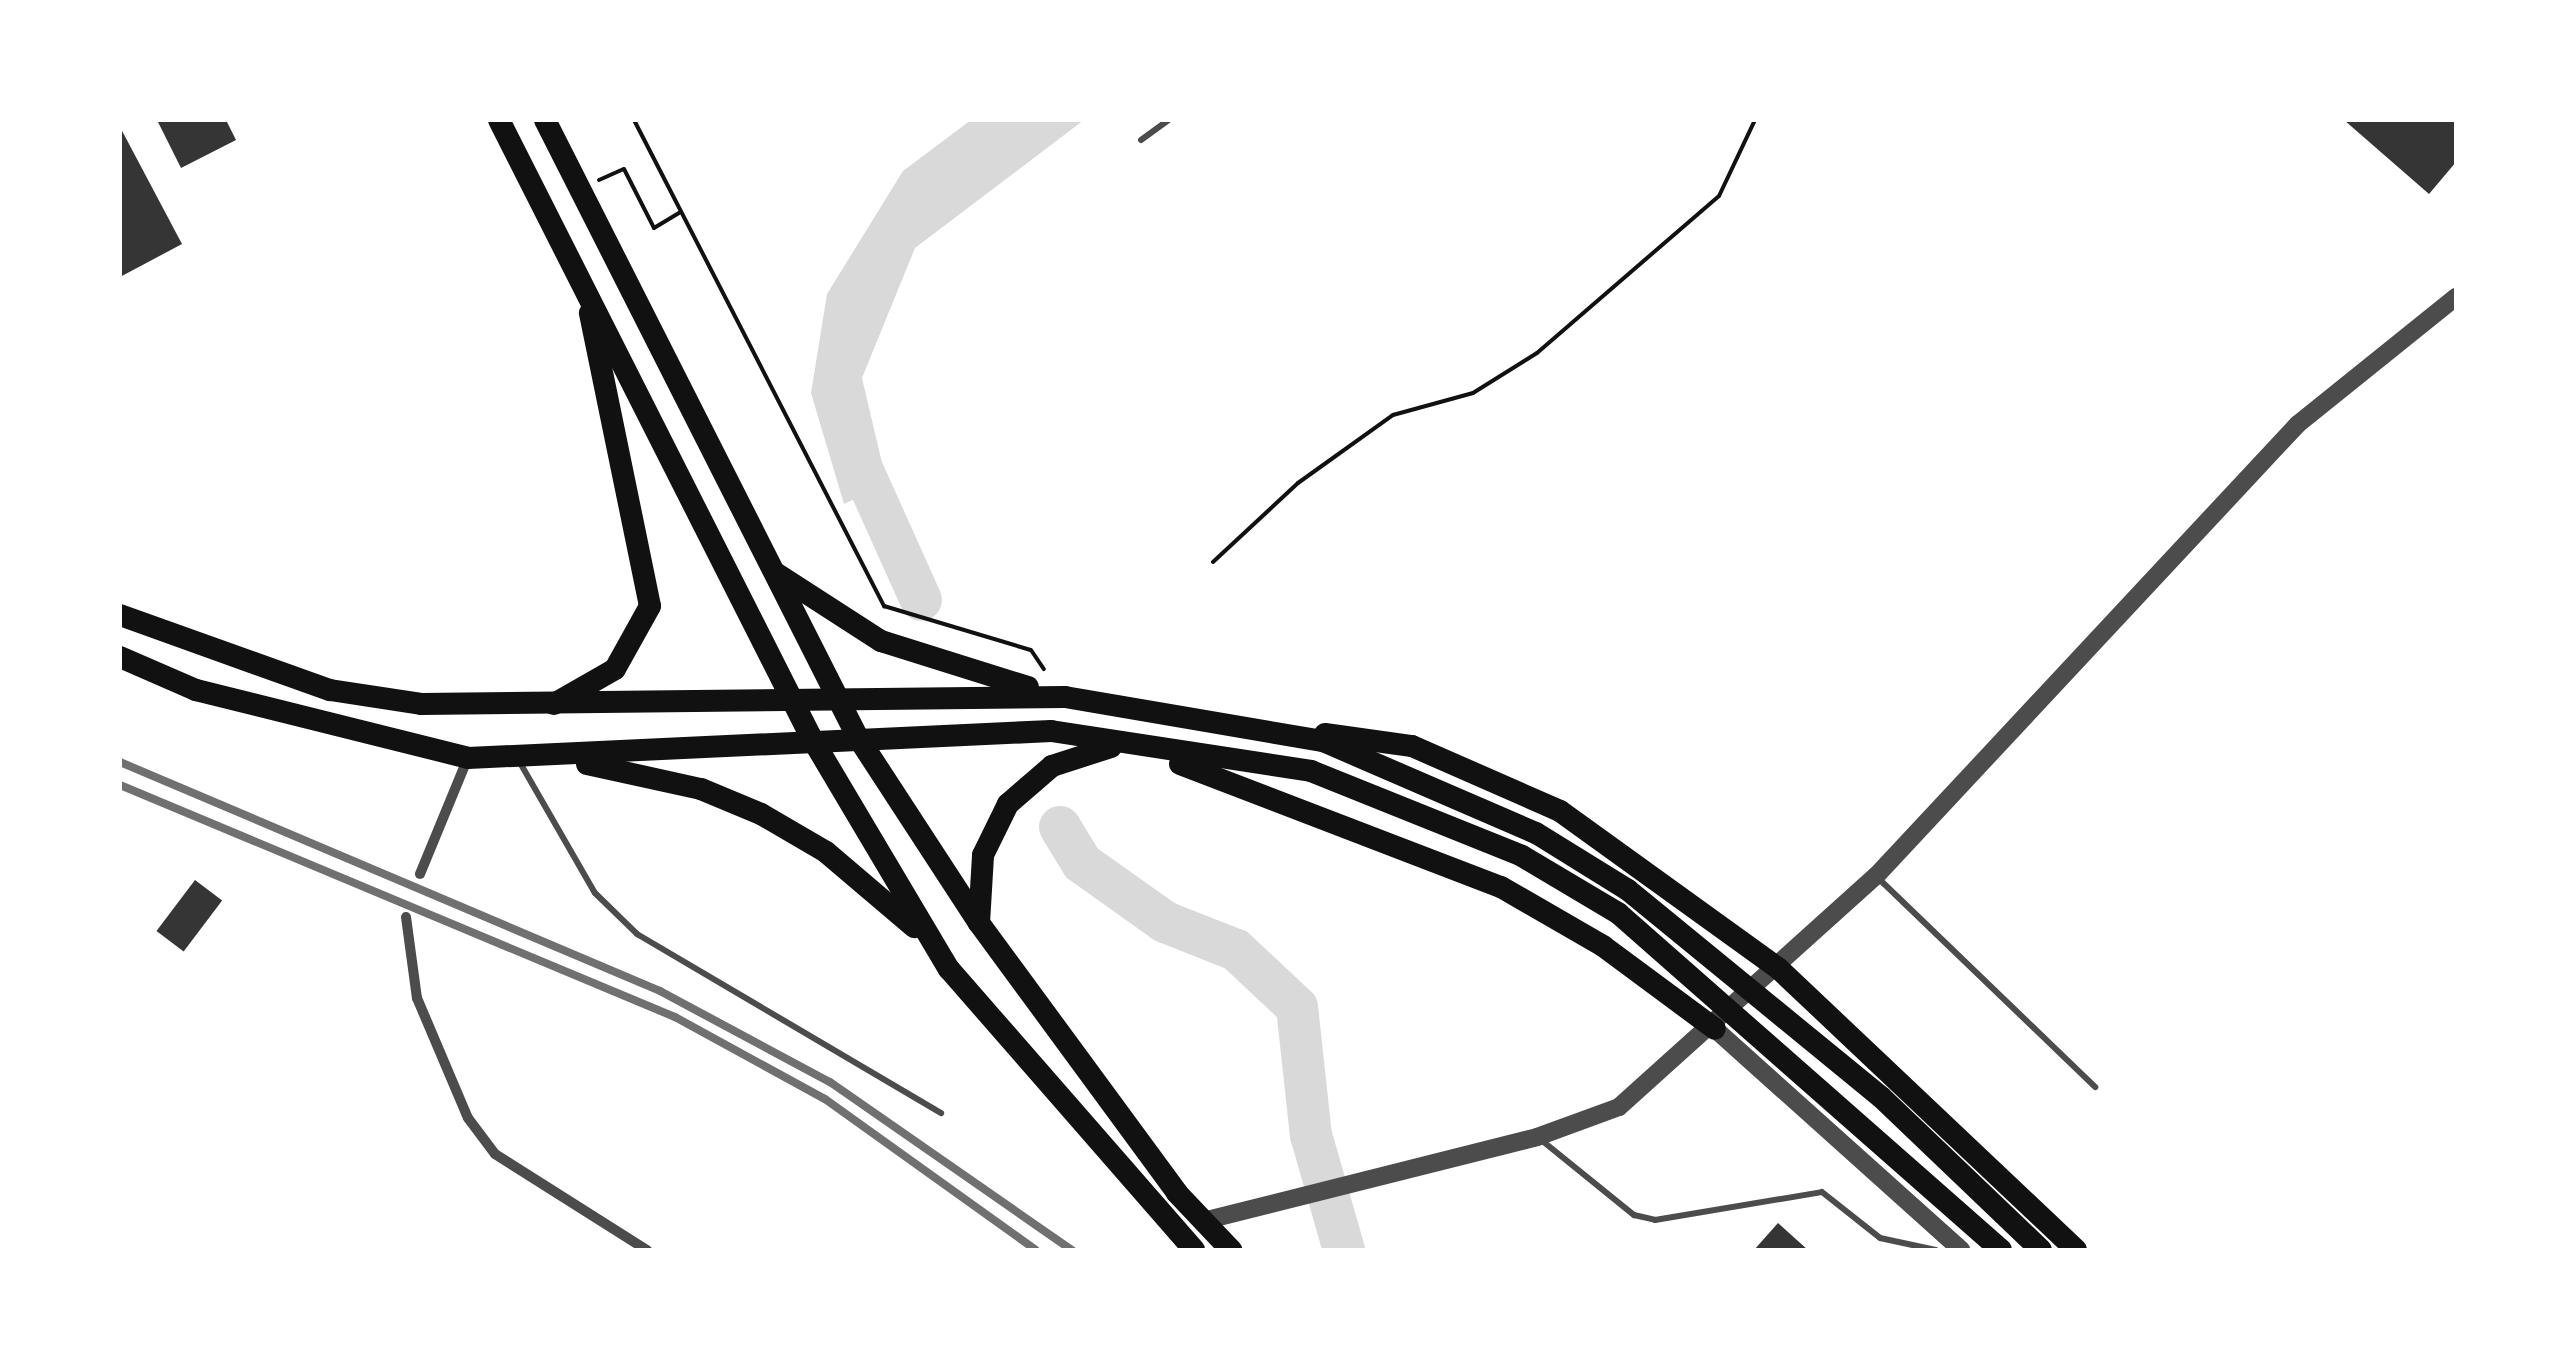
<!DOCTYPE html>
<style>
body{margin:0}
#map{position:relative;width:2576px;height:1370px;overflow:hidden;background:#fff;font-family:Poppins,sans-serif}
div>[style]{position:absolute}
.water>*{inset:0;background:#d9d9d9}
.river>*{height:42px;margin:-21px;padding:0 21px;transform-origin:21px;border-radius:21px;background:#d9d9d9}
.building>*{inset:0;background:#353535;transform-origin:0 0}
.path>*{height:4px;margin:-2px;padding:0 2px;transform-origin:2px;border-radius:2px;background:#111}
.service>*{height:6px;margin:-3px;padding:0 3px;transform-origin:3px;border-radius:3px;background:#4c4c4c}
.minor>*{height:10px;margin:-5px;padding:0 5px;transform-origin:5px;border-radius:5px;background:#4c4c4c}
.tertiary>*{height:18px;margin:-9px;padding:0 9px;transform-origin:9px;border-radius:9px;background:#4c4c4c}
.trunk>*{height:22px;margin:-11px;padding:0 11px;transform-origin:11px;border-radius:11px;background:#111}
.rail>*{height:8px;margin:-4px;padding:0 4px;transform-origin:4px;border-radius:4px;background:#707070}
span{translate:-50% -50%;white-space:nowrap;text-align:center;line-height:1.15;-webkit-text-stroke:9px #fff;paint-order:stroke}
.frame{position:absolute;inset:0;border:122px solid #fff;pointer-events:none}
</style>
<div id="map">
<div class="water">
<i style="clip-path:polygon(971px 120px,1084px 120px,915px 248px,862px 378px,887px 484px,844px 504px,811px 393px,827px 294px,903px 171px)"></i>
</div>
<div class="river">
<i style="left:850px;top:442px;width:173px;rotate:65.8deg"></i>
<i style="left:1060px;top:827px;width:42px;rotate:58.6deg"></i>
<i style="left:1082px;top:863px;width:102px;rotate:35.4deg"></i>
<i style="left:1165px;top:922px;width:76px;rotate:21.5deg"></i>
<i style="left:1236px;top:950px;width:83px;rotate:43.1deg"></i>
<i style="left:1297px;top:1007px;width:129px;rotate:83.8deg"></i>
<i style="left:1311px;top:1135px;width:120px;rotate:74deg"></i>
</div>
<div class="building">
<i style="clip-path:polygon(157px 120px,226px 120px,236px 140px,181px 168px)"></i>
<i style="clip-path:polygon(2344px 120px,2456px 120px,2456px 162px,2429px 194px)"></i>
<i style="clip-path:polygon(120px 127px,182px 244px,120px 277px)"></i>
<i style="left:195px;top:880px;width:34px;height:64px;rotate:37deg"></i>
<i style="clip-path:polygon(1778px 1223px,1808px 1250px,1754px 1250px)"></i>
</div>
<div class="path">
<i style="left:634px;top:120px;width:547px;rotate:62.78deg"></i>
<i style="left:884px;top:606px;width:153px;rotate:16.7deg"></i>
<i style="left:1031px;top:650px;width:23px;rotate:56deg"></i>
<i style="left:599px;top:180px;width:27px;rotate:-24deg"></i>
<i style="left:624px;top:169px;width:66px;rotate:63deg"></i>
<i style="left:654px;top:228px;width:31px;rotate:-31deg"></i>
<i style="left:1213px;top:562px;width:116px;rotate:-42.9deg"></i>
<i style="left:1298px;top:483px;width:117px;rotate:-35.6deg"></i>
<i style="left:1393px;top:415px;width:83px;rotate:-15.4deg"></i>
<i style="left:1473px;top:393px;width:75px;rotate:-32deg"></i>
<i style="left:1537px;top:353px;width:240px;rotate:-40.8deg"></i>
<i style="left:1719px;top:196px;width:84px;rotate:-64.7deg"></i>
</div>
<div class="service">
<i style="left:1141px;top:140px;width:34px;rotate:-36deg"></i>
<i style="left:519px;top:761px;width:152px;rotate:60.1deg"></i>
<i style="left:595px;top:893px;width:59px;rotate:44.3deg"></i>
<i style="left:637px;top:934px;width:353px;rotate:30.5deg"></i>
<i style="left:1877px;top:877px;width:303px;rotate:43.9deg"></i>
<i style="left:1540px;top:1139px;width:121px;rotate:39deg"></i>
<i style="left:1634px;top:1215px;width:22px;rotate:13deg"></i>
<i style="left:1655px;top:1220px;width:169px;rotate:-9.5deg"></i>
<i style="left:1822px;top:1192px;width:74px;rotate:38.4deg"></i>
<i style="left:1880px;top:1238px;width:57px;rotate:12.1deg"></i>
</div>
<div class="minor">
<i style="left:420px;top:874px;width:123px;rotate:-67.6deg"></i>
<i style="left:406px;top:917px;width:82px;rotate:82.3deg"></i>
<i style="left:417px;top:998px;width:130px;rotate:67deg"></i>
<i style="left:468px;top:1118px;width:45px;rotate:53.1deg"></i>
<i style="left:495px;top:1154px;width:180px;rotate:32.3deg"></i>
</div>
<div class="tertiary">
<i style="left:1715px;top:1029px;width:331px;rotate:41.9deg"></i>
<i style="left:1203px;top:1221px;width:344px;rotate:-14.1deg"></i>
<i style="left:1537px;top:1137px;width:87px;rotate:-20.1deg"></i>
<i style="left:1619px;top:1107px;width:346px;rotate:-42deg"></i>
<i style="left:1876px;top:876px;width:618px;rotate:-46.97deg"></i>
<i style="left:2298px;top:424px;width:203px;rotate:-38.8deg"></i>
</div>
<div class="trunk">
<i style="left:499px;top:120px;width:691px;rotate:63.18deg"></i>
<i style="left:811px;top:737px;width:270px;rotate:59.3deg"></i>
<i style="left:949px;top:969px;width:373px;rotate:48.9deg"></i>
<i style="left:545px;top:120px;width:691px;rotate:63.14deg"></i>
<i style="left:857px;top:736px;width:223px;rotate:56.9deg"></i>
<i style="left:979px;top:923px;width:335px;rotate:53.7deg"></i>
<i style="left:1177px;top:1193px;width:79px;rotate:46.5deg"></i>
<i style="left:777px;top:574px;width:124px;rotate:32.8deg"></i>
<i style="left:881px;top:641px;width:154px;rotate:17.4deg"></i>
<i style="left:120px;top:615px;width:223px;rotate:19.7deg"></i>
<i style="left:330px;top:690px;width:92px;rotate:8.7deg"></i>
<i style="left:421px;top:704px;width:644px;rotate:-0.62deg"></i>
<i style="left:1065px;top:697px;width:262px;rotate:9.7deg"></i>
<i style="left:1323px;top:741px;width:232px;rotate:23.4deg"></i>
<i style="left:1536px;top:833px;width:108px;rotate:31.8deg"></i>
<i style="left:1628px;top:890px;width:327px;rotate:39.3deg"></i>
<i style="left:1881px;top:1097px;width:221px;rotate:43.7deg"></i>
<i style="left:120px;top:657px;width:83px;rotate:23.5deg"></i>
<i style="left:196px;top:690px;width:280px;rotate:14deg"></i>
<i style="left:468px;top:758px;width:584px;rotate:-2.65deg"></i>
<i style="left:1051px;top:731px;width:263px;rotate:8.7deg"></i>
<i style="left:1311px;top:771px;width:227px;rotate:21.9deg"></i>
<i style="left:1522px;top:856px;width:112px;rotate:30.7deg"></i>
<i style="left:1618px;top:913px;width:510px;rotate:41.34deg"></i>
<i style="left:554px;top:704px;width:70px;rotate:-29.8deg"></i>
<i style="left:615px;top:669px;width:72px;rotate:-60.9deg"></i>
<i style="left:650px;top:606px;width:299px;rotate:-101.6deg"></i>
<i style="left:1325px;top:734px;width:88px;rotate:7.9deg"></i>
<i style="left:1412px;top:746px;width:162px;rotate:23.7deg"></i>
<i style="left:1560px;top:811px;width:269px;rotate:35.8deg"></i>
<i style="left:1778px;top:968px;width:410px;rotate:43.4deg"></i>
<i style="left:587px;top:764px;width:117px;rotate:12.4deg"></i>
<i style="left:701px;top:789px;width:65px;rotate:22.6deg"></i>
<i style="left:761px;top:814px;width:75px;rotate:30.3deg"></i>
<i style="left:826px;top:852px;width:116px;rotate:40.4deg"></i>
<i style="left:1180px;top:764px;width:344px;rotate:21deg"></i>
<i style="left:1501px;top:887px;width:118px;rotate:30deg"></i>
<i style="left:1603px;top:946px;width:139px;rotate:36.5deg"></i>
<i style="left:979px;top:923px;width:68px;rotate:-86.6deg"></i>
<i style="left:983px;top:855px;width:57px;rotate:-63.9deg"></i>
<i style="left:1008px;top:804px;width:58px;rotate:-40.8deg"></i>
<i style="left:1052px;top:766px;width:62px;rotate:-17.9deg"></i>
</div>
<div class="rail">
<i style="left:120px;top:762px;width:587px;rotate:22.98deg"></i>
<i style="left:660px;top:991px;width:193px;rotate:28.2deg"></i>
<i style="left:830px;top:1082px;width:295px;rotate:34.8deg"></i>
<i style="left:120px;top:785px;width:602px;rotate:22.69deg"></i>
<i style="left:675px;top:1017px;width:171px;rotate:28.7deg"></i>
<i style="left:825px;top:1099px;width:259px;rotate:35.6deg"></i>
</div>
<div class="frame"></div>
</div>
